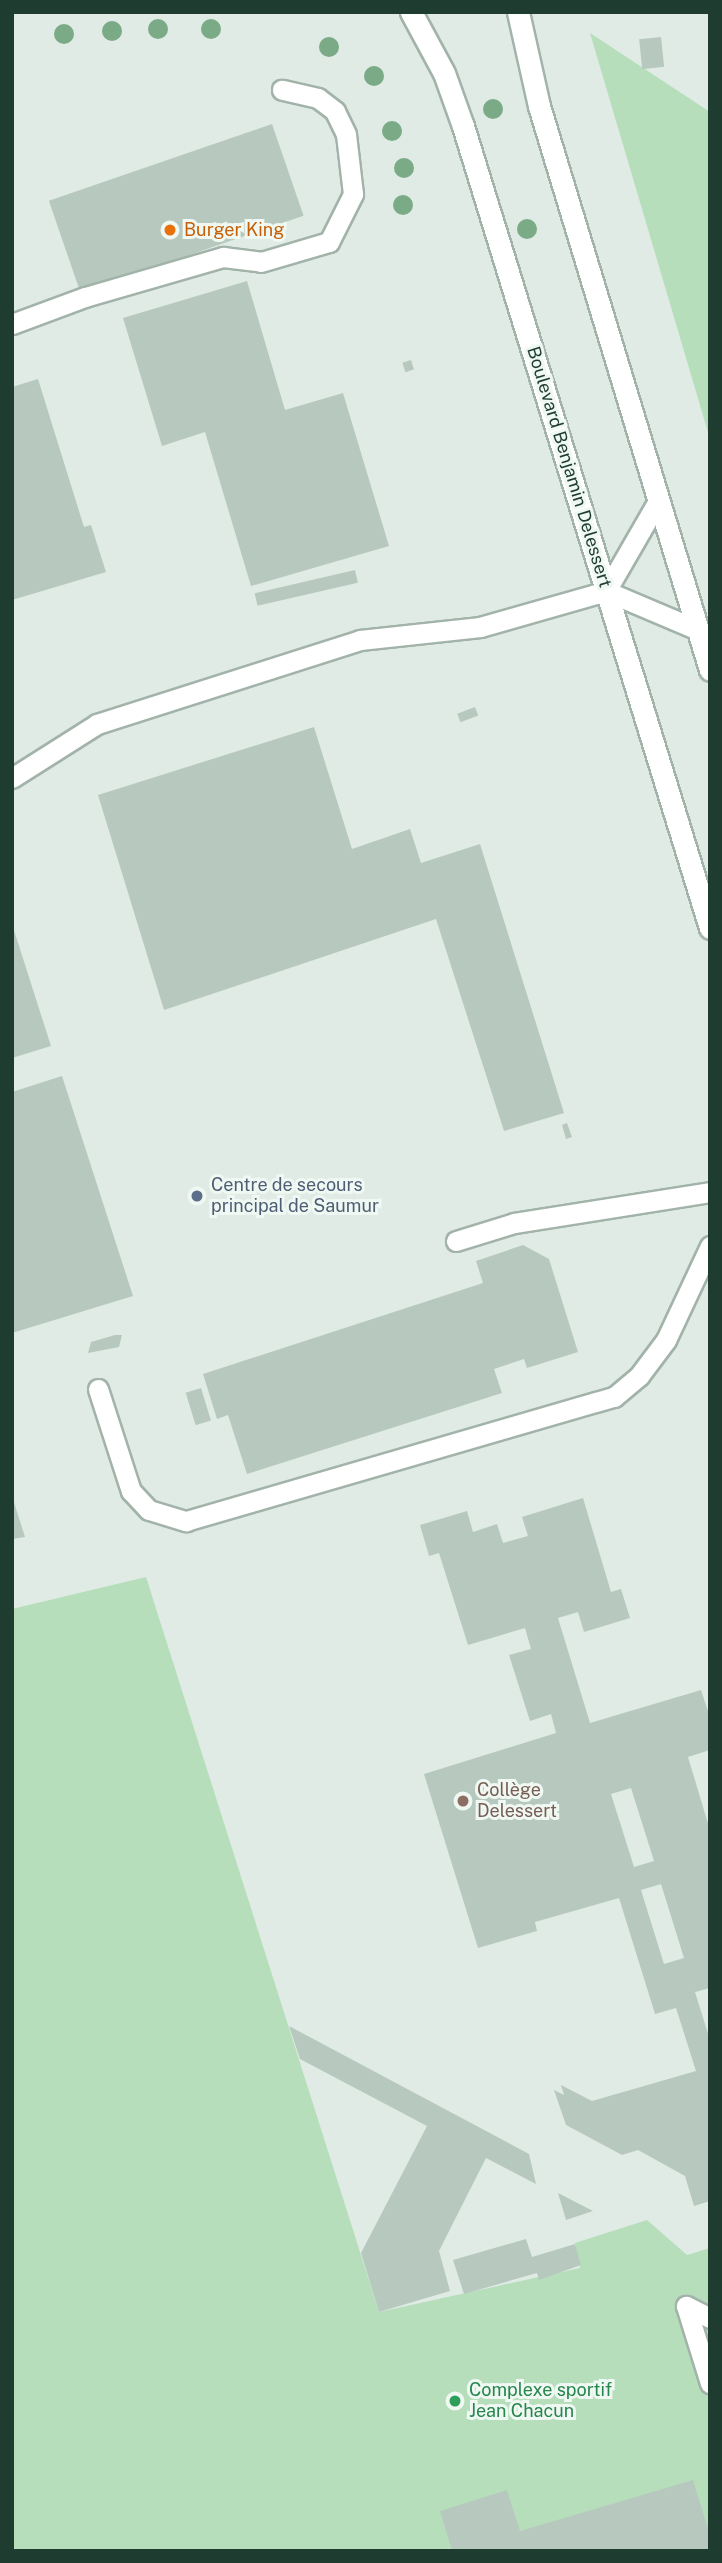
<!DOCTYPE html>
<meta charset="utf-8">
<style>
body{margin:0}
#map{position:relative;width:722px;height:2563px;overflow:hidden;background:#dfebe4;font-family:"Public Sans",sans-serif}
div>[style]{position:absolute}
.green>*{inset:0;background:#b6debb}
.building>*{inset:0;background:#b7c9bf;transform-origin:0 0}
.roads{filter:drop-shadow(2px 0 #a2b3aa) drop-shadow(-2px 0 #a2b3aa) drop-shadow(0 2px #a2b3aa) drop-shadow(0 -2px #a2b3aa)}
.service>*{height:19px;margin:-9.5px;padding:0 9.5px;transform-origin:9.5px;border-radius:9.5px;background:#fff}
.secondary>*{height:21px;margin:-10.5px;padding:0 10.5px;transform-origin:10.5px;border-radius:10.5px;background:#fff}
.trees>*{width:20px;height:20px;margin:-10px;border-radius:50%;background:#7aaa86}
.dots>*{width:19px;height:19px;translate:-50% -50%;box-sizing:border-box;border:4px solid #eff8f2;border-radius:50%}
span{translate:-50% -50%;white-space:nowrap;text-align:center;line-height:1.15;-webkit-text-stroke:6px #eff8f2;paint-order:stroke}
.food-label{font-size:18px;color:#c56008}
.left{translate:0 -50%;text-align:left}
.street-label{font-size:18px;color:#1f3c30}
.service-label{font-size:18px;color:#4e5e75}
.education-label{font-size:18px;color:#785e54}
.leisure-label{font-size:18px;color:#27864d}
.frame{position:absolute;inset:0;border:14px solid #1f3c30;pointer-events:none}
</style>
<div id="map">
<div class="green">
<i style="clip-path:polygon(590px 33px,710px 112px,710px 439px)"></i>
<i style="clip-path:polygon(146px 1577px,379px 2312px,580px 2268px,575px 2243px,647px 2220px,687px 2255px,710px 2248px,710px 2551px,12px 2551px,12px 1609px)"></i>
</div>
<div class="building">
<i style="left:661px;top:37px;width:30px;height:22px;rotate:84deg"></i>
<i style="left:272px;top:124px;width:97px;height:236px;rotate:71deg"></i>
<i style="clip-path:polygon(247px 281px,285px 410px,343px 393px,389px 546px,251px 586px,205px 432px,162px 446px,123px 318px)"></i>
<i style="left:411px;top:360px;width:10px;height:9px;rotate:73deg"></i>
<i style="clip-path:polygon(38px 379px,84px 527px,91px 525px,106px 572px,12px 600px,12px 387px)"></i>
<i style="left:355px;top:570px;width:13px;height:103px;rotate:77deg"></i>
<i style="left:475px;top:707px;width:9px;height:19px;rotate:69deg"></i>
<i style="clip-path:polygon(314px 727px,352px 849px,410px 829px,421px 863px,480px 844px,564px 1113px,504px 1131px,436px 919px,164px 1010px,98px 795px)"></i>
<i style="clip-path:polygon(12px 924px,51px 1046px,12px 1058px)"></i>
<i style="clip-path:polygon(62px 1076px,133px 1296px,12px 1333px,12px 1092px)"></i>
<i style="clip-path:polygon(567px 1123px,572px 1137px,566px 1139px,562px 1125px)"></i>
<i style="clip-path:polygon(523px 1245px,549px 1259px,578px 1352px,527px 1368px,524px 1359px,494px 1369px,502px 1393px,247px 1474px,228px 1415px,217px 1419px,203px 1374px,483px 1283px,476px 1261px)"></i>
<i style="clip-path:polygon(115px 1335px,122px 1335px,119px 1347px,88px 1353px,91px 1342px)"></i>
<i style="left:201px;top:1388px;width:34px;height:16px;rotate:73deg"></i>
<i style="clip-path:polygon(12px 1496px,25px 1537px,12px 1539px)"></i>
<i style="clip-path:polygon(evenodd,583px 1498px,611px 1592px,621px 1589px,630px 1618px,584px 1632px,578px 1612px,558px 1618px,590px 1723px,701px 1690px,710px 1717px,710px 1750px,688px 1757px,710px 1830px,710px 1988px,695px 1992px,710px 2040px,710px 2201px,694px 2206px,685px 2176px,638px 2150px,622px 2155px,566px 2125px,554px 2090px,564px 2095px,561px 2085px,592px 2101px,696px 2071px,676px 2008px,655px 2014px,619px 1898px,535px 1922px,537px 1931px,478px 1948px,424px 1774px,556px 1733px,551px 1714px,530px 1721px,509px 1655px,531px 1649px,525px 1628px,468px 1645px,439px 1553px,429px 1556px,420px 1525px,467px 1511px,473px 1532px,497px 1524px,503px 1543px,528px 1536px,522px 1517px,583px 1498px,631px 1788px,654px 1861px,634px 1867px,611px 1794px,631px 1788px,583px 1498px,661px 1884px,684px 1958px,664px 1964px,641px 1890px,661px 1884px)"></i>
<i style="clip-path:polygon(289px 2026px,529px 2154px,536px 2184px,486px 2158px,439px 2251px,450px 2291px,379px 2312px,361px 2253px,427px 2126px,300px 2059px)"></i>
<i style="clip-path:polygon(558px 2193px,593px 2211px,566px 2220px)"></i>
<i style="clip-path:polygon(526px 2239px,532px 2257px,575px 2244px,581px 2265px,539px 2280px,537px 2273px,464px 2294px,453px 2260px)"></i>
<i style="clip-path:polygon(693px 2480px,710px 2535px,710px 2551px,452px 2551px,440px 2511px,507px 2490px,520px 2531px)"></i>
</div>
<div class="roads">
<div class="service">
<i style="left:12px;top:324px;width:78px;rotate:-20.3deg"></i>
<i style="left:85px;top:297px;width:144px;rotate:-16.2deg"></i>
<i style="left:223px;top:257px;width:38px;rotate:7deg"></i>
<i style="left:261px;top:262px;width:71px;rotate:-16.4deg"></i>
<i style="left:329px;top:242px;width:54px;rotate:-63.4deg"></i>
<i style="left:353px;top:194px;width:60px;rotate:-96.7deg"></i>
<i style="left:346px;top:134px;width:25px;rotate:-116deg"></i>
<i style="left:335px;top:111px;width:21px;rotate:-143deg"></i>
<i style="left:318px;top:98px;width:37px;rotate:-167deg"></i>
<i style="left:606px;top:591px;width:104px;rotate:-60deg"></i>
<i style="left:12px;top:778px;width:101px;rotate:-32.4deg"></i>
<i style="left:97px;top:724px;width:276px;rotate:-17.7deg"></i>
<i style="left:360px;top:640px;width:121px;rotate:-6.2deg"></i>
<i style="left:480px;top:627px;width:131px;rotate:-15.9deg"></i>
<i style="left:606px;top:591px;width:100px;rotate:23deg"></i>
<i style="left:456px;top:1241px;width:61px;rotate:-17.2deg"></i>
<i style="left:514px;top:1223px;width:198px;rotate:-9deg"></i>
<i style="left:98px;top:1389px;width:107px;rotate:72.1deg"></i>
<i style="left:131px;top:1491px;width:26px;rotate:47deg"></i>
<i style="left:149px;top:1510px;width:39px;rotate:17deg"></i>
<i style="left:186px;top:1521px;width:446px;rotate:-16.2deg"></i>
<i style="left:614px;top:1397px;width:33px;rotate:-40deg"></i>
<i style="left:639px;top:1376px;width:45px;rotate:-53.1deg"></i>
<i style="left:666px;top:1340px;width:104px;rotate:-64.9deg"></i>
<i style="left:710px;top:2318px;width:27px;rotate:-153deg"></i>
<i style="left:686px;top:2306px;width:81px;rotate:72.7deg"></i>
</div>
<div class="secondary">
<i style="left:411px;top:12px;width:69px;rotate:61.6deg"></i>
<i style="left:444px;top:73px;width:56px;rotate:70.3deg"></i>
<i style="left:463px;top:126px;width:839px;rotate:72.88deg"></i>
<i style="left:518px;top:12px;width:96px;rotate:77.4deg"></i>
<i style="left:539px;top:106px;width:589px;rotate:73.13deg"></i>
</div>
</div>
<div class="trees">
<i style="left:158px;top:29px"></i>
<i style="left:211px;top:29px"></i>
<i style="left:112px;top:31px"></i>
<i style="left:64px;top:34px"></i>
<i style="left:329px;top:47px"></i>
<i style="left:374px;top:76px"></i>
<i style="left:493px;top:109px"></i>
<i style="left:392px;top:131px"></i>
<i style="left:404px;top:168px"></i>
<i style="left:403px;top:205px"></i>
<i style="left:527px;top:229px"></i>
</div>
<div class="dots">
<i style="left:170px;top:230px;background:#e8710a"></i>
<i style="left:197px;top:1196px;background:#5c6f8a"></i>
<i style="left:463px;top:1801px;background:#8d6e63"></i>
<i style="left:455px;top:2401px;background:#2e9e5b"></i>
</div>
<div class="food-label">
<span class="left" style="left:184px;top:230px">Burger King</span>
</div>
<div class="street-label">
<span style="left:569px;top:467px;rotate:73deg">Boulevard Benjamin Delessert</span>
</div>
<div class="service-label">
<span class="left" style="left:211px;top:1196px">Centre de secours<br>principal de Saumur</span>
</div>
<div class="education-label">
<span class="left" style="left:477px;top:1801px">Collège<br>Delessert</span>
</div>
<div class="leisure-label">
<span class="left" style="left:469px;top:2401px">Complexe sportif<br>Jean Chacun</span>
</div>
<div class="frame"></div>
</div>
